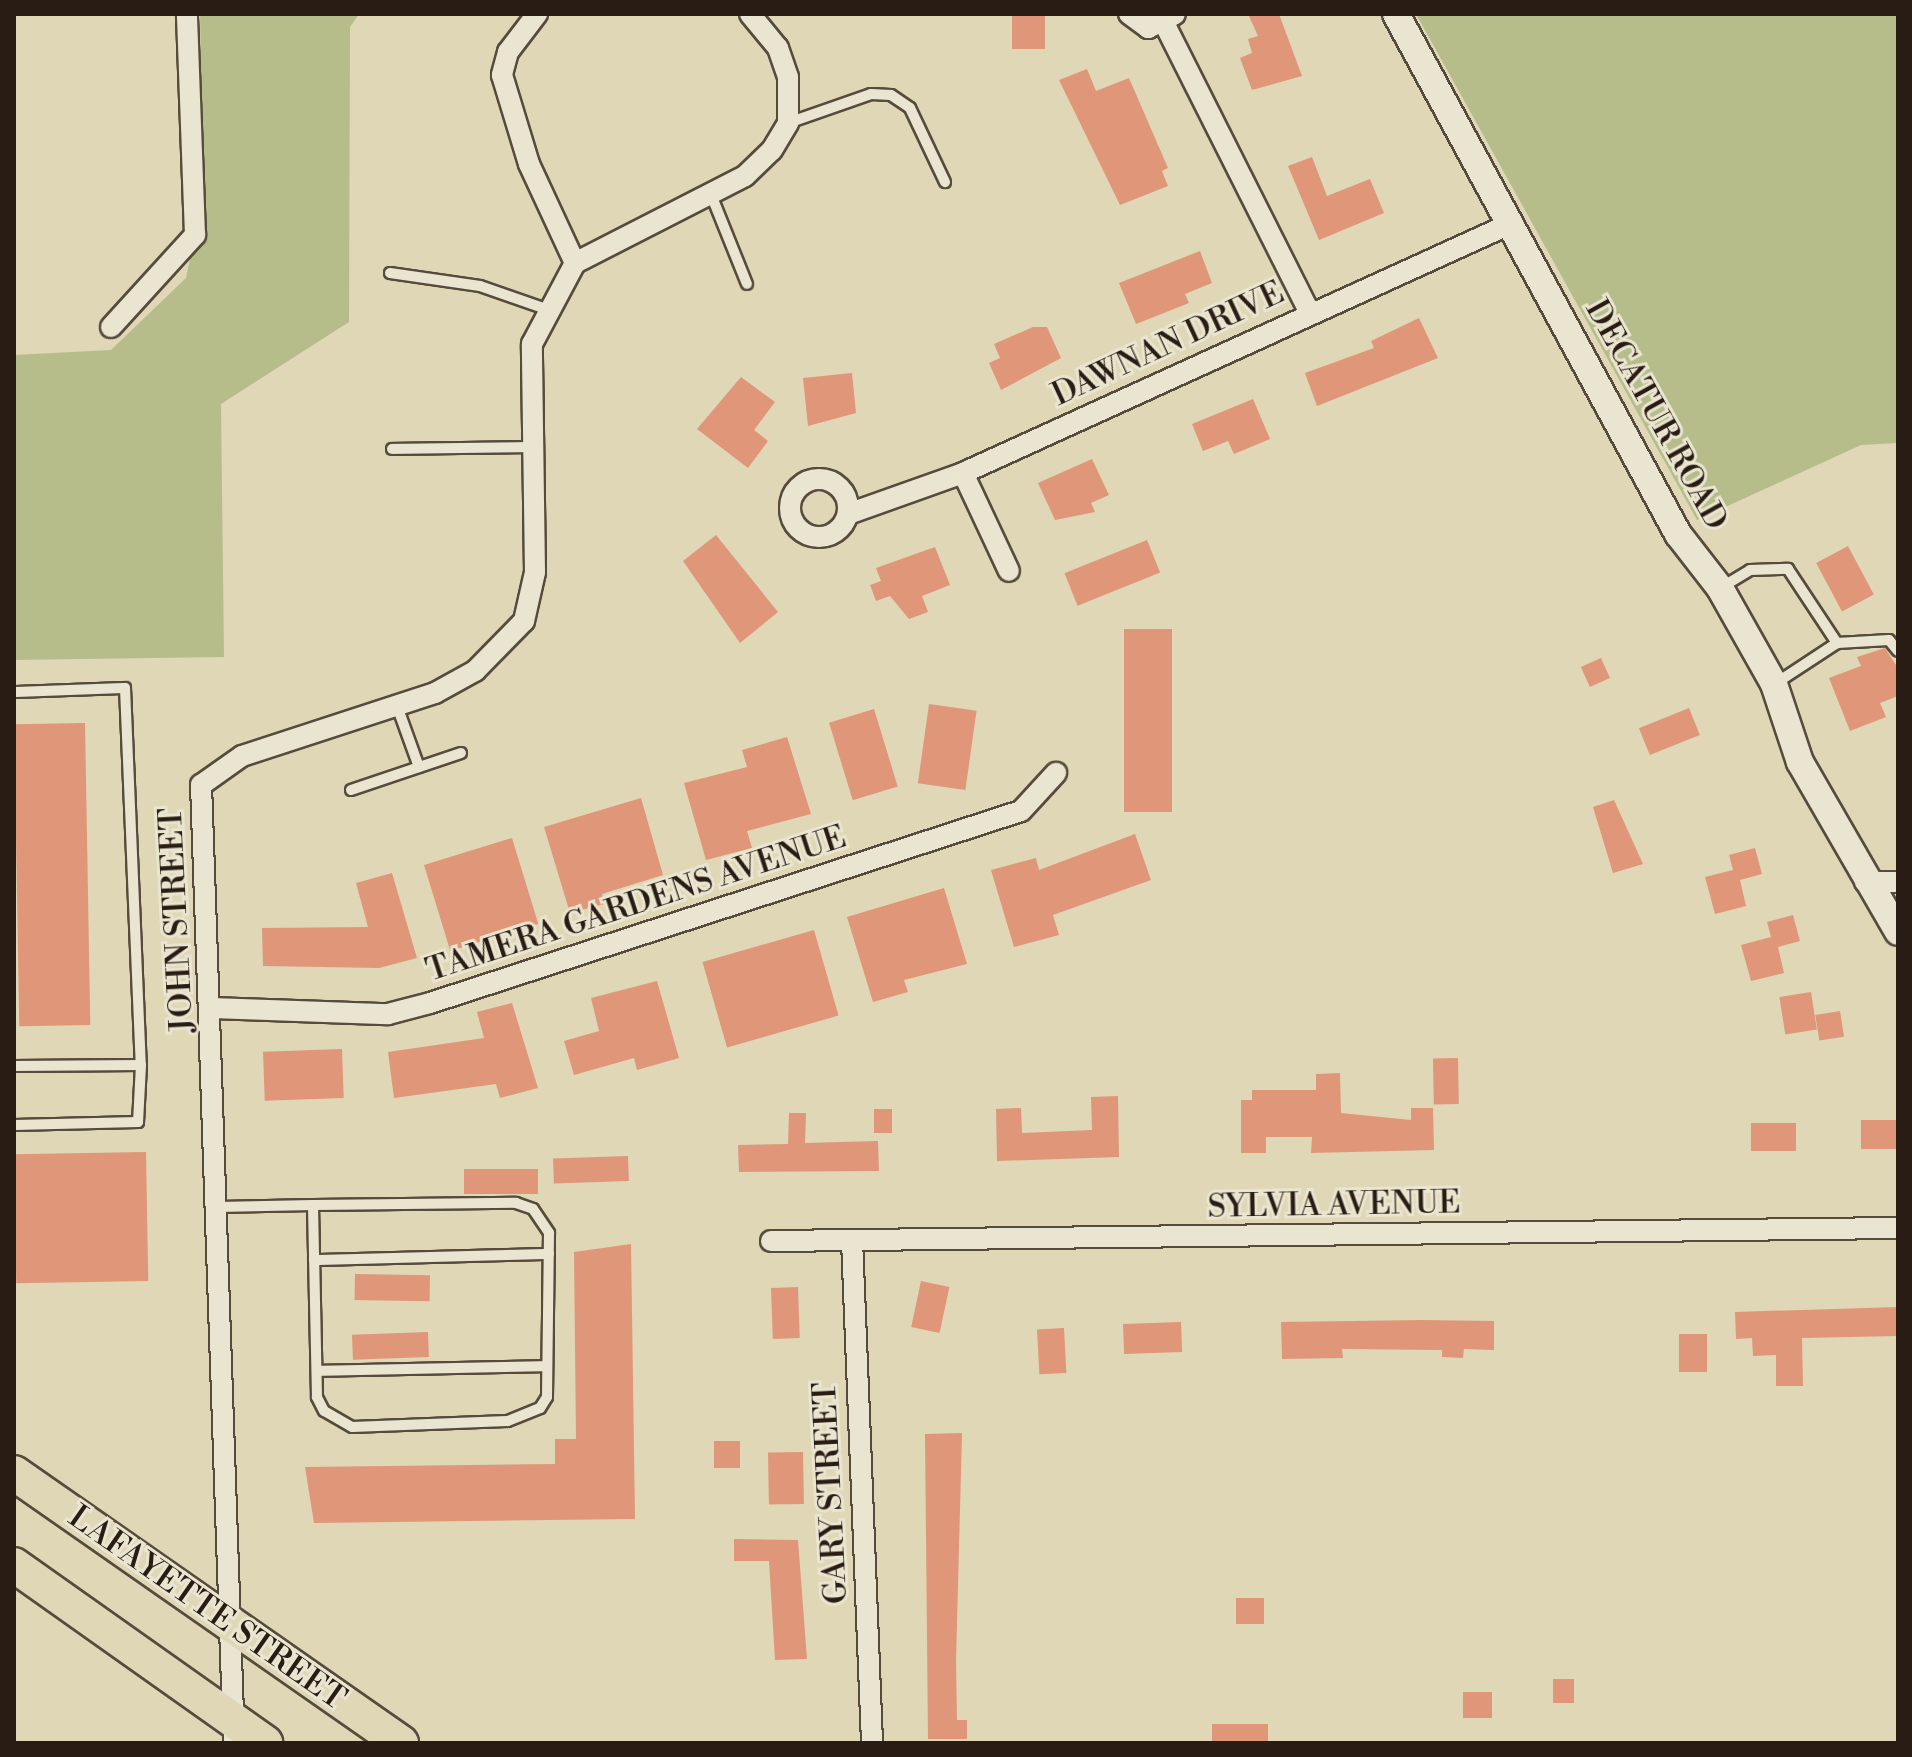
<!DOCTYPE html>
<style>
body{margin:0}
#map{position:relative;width:1912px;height:1757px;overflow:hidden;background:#dfd7b6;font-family:"Libre Bodoni",serif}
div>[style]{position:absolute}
.green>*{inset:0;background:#b6bd8b}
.building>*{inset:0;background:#e09679;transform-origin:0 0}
.roads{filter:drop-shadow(2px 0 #564b3c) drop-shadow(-2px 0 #564b3c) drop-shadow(0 2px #564b3c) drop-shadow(0 -2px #564b3c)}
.service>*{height:10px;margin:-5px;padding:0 5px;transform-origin:5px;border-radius:5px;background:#eae5d0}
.minor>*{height:20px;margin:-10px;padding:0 10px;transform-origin:10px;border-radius:10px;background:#eae5d0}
.minor>.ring{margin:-10px;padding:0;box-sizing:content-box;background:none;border:20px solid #eae5d0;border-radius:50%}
.tertiary>*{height:26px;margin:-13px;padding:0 13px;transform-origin:13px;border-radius:13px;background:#eae5d0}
.trunk>*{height:34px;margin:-17px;padding:0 17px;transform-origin:17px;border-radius:17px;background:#dfd7b6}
span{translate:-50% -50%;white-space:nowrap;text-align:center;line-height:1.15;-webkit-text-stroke:6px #eae5d0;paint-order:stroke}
.street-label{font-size:32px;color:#291c14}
.frame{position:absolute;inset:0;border:16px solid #291c14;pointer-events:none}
</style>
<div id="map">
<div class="green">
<i style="clip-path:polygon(200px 14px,359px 14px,350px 27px,349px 322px,221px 404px,224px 657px,14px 660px,14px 355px,111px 350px,186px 278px,203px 196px)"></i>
<i style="clip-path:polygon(1416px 14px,1898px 14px,1898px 443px,1861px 445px,1697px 520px)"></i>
</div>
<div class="building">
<i style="left:1012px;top:14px;width:33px;height:35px"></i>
<i style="clip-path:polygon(1248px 14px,1279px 14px,1302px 76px,1252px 90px,1240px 58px,1252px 53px,1248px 39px,1258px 36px)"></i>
<i style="clip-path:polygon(1087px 69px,1096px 91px,1129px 78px,1168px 168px,1162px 171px,1168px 186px,1120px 205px,1059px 80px)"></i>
<i style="clip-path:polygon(1312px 157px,1327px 196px,1370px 179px,1384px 213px,1319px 240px,1288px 166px)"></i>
<i style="clip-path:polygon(1200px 251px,1212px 283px,1185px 294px,1189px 303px,1136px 324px,1119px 283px)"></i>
<i style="clip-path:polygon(1419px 318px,1438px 358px,1317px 406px,1305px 373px,1374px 348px,1371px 341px)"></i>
<i style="clip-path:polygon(1033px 327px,1047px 327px,1061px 358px,1001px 390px,989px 363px,1000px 358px,994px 344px)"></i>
<i style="clip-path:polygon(852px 373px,856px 413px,808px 426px,803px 378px)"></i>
<i style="clip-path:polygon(741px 377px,775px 402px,754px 430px,768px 441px,748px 468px,697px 429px)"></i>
<i style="clip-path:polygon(1253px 399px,1270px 439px,1234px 454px,1228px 441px,1203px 451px,1192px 424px)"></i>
<i style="clip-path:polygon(1092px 459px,1109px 495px,1091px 503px,1095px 512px,1055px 520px,1038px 483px)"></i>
<i style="clip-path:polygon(716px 535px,778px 612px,740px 643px,683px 561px)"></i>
<i style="left:1147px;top:540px;width:35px;height:89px;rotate:68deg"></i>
<i style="left:1848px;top:546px;width:55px;height:36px;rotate:62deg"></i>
<i style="clip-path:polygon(935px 547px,950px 585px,922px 596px,928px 612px,909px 619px,890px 596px,876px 601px,870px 585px,881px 581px,876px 568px)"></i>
<i style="left:1124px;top:629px;width:48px;height:183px"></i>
<i style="clip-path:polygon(1885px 648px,1898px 668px,1898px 696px,1880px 703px,1886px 717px,1850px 731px,1829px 678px,1861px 666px,1857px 657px)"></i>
<i style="left:1601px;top:658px;width:22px;height:22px;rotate:66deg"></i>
<i style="left:929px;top:704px;width:48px;height:80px;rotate:8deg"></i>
<i style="left:1689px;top:708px;width:29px;height:54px;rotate:68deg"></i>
<i style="left:874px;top:709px;width:81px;height:47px;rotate:73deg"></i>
<i style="left:85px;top:723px;width:302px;height:71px;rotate:89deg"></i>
<i style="clip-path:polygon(787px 737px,811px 814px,747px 831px,752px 848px,706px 860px,684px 783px,747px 767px,742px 750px)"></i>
<i style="clip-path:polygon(641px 798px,663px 875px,602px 894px,604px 904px,570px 913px,544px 827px)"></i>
<i style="clip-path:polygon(1614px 800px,1643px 864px,1613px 873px,1593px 807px)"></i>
<i style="clip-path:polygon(1135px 834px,1151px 880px,1053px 915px,1059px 935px,1014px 947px,991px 870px,1036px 858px,1039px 870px)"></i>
<i style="left:512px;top:838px;width:90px;height:92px;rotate:73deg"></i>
<i style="clip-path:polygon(1755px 848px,1762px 874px,1740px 880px,1746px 906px,1715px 914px,1705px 877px,1733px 870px,1729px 855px)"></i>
<i style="clip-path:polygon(392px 873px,417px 958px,379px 968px,263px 966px,262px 928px,368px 927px,356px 883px)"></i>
<i style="clip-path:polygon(944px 888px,967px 964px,904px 980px,908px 992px,873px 1002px,847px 917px)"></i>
<i style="clip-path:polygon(1793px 915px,1800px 941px,1778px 947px,1784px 973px,1751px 981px,1741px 945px,1771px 937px,1767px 922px)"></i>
<i style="left:814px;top:930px;width:89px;height:116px;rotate:74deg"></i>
<i style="clip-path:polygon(657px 981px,679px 1058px,637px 1070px,634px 1058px,574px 1075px,564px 1041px,599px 1031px,591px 998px)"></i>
<i style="left:1811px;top:992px;width:38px;height:32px;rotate:81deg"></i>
<i style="clip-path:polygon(512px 1003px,538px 1088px,500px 1098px,496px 1084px,394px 1098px,388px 1052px,484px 1038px,477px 1012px)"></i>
<i style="left:1840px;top:1011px;width:26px;height:25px;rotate:81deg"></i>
<i style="left:342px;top:1049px;width:49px;height:79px;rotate:88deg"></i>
<i style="left:1458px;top:1058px;width:46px;height:25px;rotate:89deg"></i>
<i style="clip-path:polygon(1340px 1073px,1341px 1113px,1411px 1120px,1411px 1108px,1433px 1108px,1434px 1150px,1311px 1153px,1312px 1137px,1266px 1137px,1266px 1153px,1241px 1153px,1241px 1100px,1252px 1100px,1252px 1090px,1316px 1090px,1316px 1074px)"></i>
<i style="clip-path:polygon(1118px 1096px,1119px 1157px,997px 1161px,996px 1109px,1021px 1108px,1022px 1133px,1092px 1130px,1091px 1097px)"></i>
<i style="left:874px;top:1109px;width:18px;height:24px"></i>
<i style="clip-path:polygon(789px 1113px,806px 1113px,805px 1143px,878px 1141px,879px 1171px,739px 1172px,738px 1145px,788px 1144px)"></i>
<i style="left:1898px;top:1120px;width:29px;height:37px;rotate:90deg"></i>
<i style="left:1751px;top:1123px;width:45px;height:28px"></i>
<i style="left:146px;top:1152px;width:129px;height:132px;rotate:89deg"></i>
<i style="left:628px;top:1156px;width:25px;height:75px;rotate:88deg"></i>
<i style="left:538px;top:1169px;width:25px;height:74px;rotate:90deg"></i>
<i style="clip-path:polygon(631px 1244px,635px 1519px,314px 1523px,305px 1467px,555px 1464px,555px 1439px,576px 1439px,574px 1252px)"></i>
<i style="left:355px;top:1274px;width:75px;height:26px;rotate:1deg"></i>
<i style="left:921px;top:1281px;width:29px;height:47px;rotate:12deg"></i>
<i style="left:798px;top:1287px;width:51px;height:27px;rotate:88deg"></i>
<i style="clip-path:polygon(1898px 1307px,1898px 1336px,1802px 1338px,1803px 1386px,1776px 1386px,1776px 1355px,1753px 1356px,1752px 1338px,1736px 1339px,1735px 1312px)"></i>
<i style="clip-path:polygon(1422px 1320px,1494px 1321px,1494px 1350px,1464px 1349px,1463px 1358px,1442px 1357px,1442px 1350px,1342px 1349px,1343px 1358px,1282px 1359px,1281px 1322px)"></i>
<i style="left:1181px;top:1322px;width:30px;height:58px;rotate:88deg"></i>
<i style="left:1064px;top:1328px;width:45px;height:27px;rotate:87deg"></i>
<i style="left:428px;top:1332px;width:25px;height:76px;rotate:88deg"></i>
<i style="left:1679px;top:1334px;width:28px;height:38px"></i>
<i style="clip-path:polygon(962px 1433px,956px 1661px,957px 1720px,967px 1720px,967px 1739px,928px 1739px,925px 1434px)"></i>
<i style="left:740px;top:1441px;width:27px;height:26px;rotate:90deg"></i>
<i style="left:803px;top:1452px;width:52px;height:35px;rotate:89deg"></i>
<i style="clip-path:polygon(734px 1539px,798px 1540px,807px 1659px,775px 1660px,769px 1561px,734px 1561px)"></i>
<i style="left:1264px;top:1598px;width:26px;height:28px;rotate:90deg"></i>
<i style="left:1574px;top:1679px;width:24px;height:21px;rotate:90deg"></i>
<i style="left:1463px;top:1692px;width:29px;height:26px"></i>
<i style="left:1268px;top:1724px;width:19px;height:56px;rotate:90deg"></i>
</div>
<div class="roads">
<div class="service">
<i style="left:788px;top:123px;width:88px;rotate:-19.3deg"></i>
<i style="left:871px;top:94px;width:20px;rotate:3deg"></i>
<i style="left:891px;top:95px;width:23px;rotate:34deg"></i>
<i style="left:910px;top:108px;width:82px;rotate:64.7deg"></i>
<i style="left:710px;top:192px;width:99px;rotate:68.1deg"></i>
<i style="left:390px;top:273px;width:91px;rotate:8.2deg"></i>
<i style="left:480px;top:286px;width:70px;rotate:19.2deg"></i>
<i style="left:392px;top:449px;width:138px;rotate:-0.8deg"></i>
<i style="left:1722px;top:587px;width:33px;rotate:-31deg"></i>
<i style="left:1750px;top:570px;width:38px;rotate:-2deg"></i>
<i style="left:1788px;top:569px;width:89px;rotate:56.5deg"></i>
<i style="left:1837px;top:643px;width:73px;rotate:146.7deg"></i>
<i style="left:1837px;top:643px;width:52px;rotate:-3.3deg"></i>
<i style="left:1889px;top:640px;width:14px;rotate:51deg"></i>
<i style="left:14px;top:692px;width:111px;rotate:-2.1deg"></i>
<i style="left:125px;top:688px;width:377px;rotate:87.6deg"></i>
<i style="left:141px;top:1065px;width:57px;rotate:93deg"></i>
<i style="left:138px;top:1122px;width:124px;rotate:178.6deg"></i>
<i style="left:397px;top:706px;width:65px;rotate:70.2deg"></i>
<i style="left:351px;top:790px;width:116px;rotate:-18.6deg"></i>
<i style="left:14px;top:1066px;width:127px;rotate:-0.5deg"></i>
<i style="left:218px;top:1207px;width:95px;rotate:-1.2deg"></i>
<i style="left:313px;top:1205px;width:203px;rotate:-0.6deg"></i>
<i style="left:516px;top:1203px;width:18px;rotate:19deg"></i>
<i style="left:533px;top:1209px;width:29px;rotate:56deg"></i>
<i style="left:549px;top:1233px;width:164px;rotate:90.7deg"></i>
<i style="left:547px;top:1397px;width:13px;rotate:122deg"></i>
<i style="left:540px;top:1408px;width:35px;rotate:158deg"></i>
<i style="left:507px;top:1421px;width:155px;rotate:177.8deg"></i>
<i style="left:352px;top:1427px;width:32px;rotate:-150deg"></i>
<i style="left:324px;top:1411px;width:16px;rotate:-117deg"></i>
<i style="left:317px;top:1397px;width:192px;rotate:-91.2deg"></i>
<i style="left:314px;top:1260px;width:235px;rotate:-1.5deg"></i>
<i style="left:317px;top:1371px;width:230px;rotate:-1.2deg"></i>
</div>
<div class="minor">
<i style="left:537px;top:14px;width:48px;rotate:127.3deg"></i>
<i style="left:508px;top:52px;width:24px;rotate:105deg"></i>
<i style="left:502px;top:75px;width:93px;rotate:73.1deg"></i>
<i style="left:529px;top:164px;width:109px;rotate:65.1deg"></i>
<i style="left:1129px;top:14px;width:24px;rotate:36deg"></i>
<i style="left:1148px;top:28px;width:30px;rotate:-27deg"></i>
<i style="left:1165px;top:25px;width:320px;rotate:63.3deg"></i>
<i style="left:111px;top:327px;width:125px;rotate:-47.6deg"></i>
<i style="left:195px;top:235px;width:221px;rotate:-92.1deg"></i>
<i style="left:963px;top:473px;width:108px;rotate:64.9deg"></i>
<i class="ring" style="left:790px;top:479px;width:38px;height:38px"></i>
<i style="left:848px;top:514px;width:122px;rotate:-19.6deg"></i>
<i style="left:963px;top:473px;width:603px;rotate:-24.48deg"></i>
<i style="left:1865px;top:882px;width:33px"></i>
<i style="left:212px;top:1008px;width:176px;rotate:2deg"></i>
<i style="left:388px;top:1014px;width:43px;rotate:-14.7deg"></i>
<i style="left:430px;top:1003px;width:621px;rotate:-18deg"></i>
<i style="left:1021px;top:811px;width:52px;rotate:-47.4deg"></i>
<i style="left:852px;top:1240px;width:503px;rotate:87.72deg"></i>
<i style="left:771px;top:1241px;width:1127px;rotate:-0.66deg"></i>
<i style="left:234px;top:1743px;width:959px;rotate:-91.97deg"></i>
<i style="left:201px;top:785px;width:50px;rotate:-35.3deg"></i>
<i style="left:242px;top:756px;width:203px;rotate:-18.1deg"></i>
<i style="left:435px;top:693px;width:46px;rotate:-28.8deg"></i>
<i style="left:475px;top:671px;width:70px;rotate:-45.6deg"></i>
<i style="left:524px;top:621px;width:50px;rotate:-77.3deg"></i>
<i style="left:535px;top:572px;width:228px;rotate:-90.8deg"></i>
<i style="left:532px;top:344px;width:92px;rotate:-62deg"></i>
<i style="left:575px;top:263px;width:191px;rotate:-27.1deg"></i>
<i style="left:745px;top:176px;width:37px;rotate:-44deg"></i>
<i style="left:772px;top:150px;width:31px;rotate:-59deg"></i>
<i style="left:788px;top:123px;width:46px;rotate:-90deg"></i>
<i style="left:788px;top:77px;width:31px;rotate:-109deg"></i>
<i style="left:778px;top:48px;width:44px;rotate:-129.5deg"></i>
</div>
<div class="tertiary">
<i style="left:1396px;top:14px;width:592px;rotate:61.53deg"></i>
<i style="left:1678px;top:534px;width:68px;rotate:52.1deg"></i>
<i style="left:1720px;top:588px;width:110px;rotate:60.6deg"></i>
<i style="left:1774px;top:684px;width:82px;rotate:71.6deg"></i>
<i style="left:1800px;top:762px;width:196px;rotate:60deg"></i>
</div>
<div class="trunk">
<i style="left:14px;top:1473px;width:472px;rotate:34.9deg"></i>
<i style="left:14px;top:1565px;width:308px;rotate:35.3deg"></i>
</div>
</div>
<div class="street-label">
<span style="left:1168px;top:344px;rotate:-25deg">DAWNAN DRIVE</span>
<span style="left:1656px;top:415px;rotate:61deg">DECATUR ROAD</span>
<span style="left:636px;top:904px;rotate:-18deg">TAMERA GARDENS AVENUE</span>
<span style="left:177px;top:920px;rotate:-93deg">JOHN STREET</span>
<span style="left:1334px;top:1205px;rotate:-1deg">SYLVIA AVENUE</span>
<span style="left:831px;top:1493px;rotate:-93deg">GARY STREET</span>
<span style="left:207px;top:1608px;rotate:35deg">LAFAYETTE STREET</span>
</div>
<div class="frame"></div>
</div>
